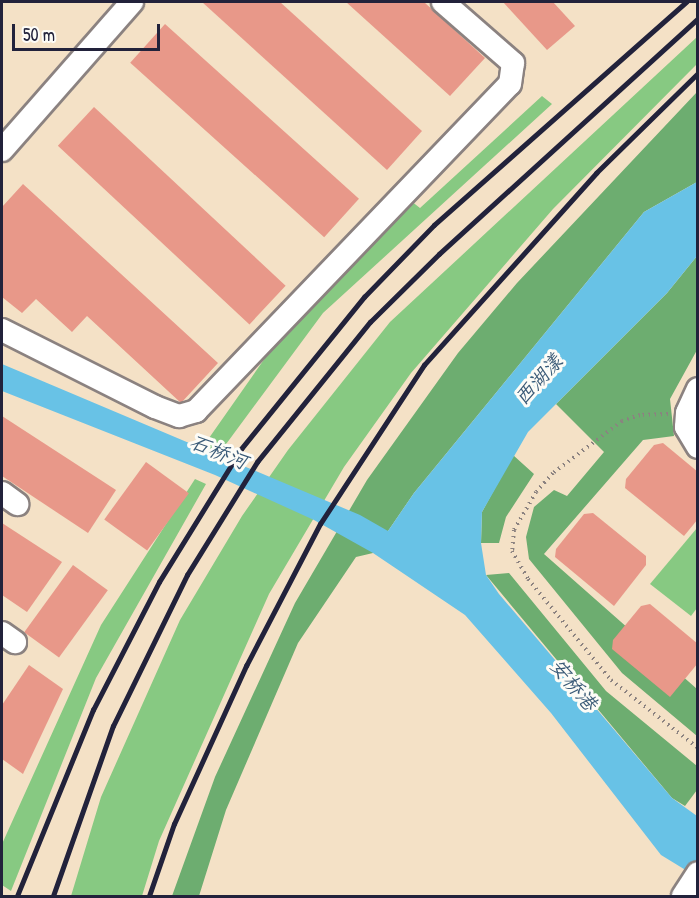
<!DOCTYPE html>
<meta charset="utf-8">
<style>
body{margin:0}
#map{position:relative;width:699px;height:898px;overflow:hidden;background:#f4e1c6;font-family:"Patrick Hand","LXGW WenKai TC",sans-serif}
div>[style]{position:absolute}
.green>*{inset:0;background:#87c982}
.forest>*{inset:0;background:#6dad70}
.water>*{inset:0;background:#68c2e6}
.building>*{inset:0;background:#e89889;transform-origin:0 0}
.path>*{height:4px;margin-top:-2px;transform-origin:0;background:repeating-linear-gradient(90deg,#8b8280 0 1.5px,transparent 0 6px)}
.roads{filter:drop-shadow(2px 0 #8b8280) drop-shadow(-2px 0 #8b8280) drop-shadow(0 2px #8b8280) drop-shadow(0 -2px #8b8280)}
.minor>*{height:22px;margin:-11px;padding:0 11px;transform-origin:11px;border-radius:11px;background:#fff}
.rail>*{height:4.5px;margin:-2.25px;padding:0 2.25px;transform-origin:2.25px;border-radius:2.25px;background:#22223b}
span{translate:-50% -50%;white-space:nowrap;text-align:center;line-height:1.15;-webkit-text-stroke:6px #fdfcf7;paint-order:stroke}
.water-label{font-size:20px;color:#3a5a77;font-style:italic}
.frame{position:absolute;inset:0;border:3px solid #22223b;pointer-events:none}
.scale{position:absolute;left:12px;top:24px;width:148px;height:27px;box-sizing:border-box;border:3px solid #22223b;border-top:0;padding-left:8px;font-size:18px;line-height:21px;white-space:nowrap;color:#22223b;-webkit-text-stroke:4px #fdfcf7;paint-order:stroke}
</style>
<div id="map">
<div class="green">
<i style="clip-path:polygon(697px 37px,697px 64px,553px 209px,411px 373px,344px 467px,269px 594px,159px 841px,142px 896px,71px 896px,101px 797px,180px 620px,242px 516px,288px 450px,390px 322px)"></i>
<i style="clip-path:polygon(542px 96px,552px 104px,323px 313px,218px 455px,202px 448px,277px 341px,411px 201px,420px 208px)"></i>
<i style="clip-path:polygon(195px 479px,206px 484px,96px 678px,11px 891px,2px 885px,2px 844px,101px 625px)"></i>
<i style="clip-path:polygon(697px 528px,697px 608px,691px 616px,650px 584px)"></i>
</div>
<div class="forest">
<i style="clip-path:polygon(697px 92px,697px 182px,644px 212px,414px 493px,373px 553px,356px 557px,298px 643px,226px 810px,199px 896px,172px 896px,215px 777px,295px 603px,367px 480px,458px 353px,517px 283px)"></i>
<i style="clip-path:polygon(697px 256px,697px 350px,670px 399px,674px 436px,643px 440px,544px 554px,697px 689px,697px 736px,622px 673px,529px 559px,526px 537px,534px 507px,554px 490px,567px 496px,604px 452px,556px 404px,667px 293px)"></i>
<i style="clip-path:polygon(513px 455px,534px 474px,506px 517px,499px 543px,481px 543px,482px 512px)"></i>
<i style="clip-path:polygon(509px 573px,606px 691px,697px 766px,697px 790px,685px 806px,672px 798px,486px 575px)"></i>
</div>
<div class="water">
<i style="clip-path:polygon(697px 182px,697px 256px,667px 293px,528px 432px,482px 512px,481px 543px,486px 575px,499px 594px,672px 798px,697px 816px,697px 877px,661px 855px,551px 713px,465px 615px,373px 553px,314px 520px,215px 475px,2px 391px,2px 364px,360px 515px,388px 531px,414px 493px,644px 212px)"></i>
</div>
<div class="building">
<i style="clip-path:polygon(202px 2px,280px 2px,422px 131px,387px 170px)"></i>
<i style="clip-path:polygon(346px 2px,424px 2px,485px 58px,450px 96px)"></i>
<i style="clip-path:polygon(503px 2px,553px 2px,575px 26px,547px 50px)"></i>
<i style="left:165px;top:24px;width:261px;height:52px;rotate:42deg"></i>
<i style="left:94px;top:107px;width:262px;height:53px;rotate:43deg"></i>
<i style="clip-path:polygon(23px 184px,218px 363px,181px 403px,87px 316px,72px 332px,36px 299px,22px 313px,2px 297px,2px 207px)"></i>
<i style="clip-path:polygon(2px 416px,116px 490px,88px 533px,2px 476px)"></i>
<i style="clip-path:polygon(663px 443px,698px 472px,698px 519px,684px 536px,625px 488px,626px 479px,654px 445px)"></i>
<i style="left:146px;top:462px;width:53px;height:71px;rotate:36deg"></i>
<i style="clip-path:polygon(593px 513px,646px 556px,646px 565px,614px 606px,555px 557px,556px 549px,584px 514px)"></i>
<i style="clip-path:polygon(2px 523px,62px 562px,27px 612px,2px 595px)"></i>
<i style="left:73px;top:565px;width:43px;height:83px;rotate:36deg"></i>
<i style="clip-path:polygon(650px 604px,698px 644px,698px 663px,670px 697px,612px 649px,613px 640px,641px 606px)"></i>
<i style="clip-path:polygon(29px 665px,63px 689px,23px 774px,2px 759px,2px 705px)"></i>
</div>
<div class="path">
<i style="left:668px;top:414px;width:28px;rotate:178deg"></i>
<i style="left:640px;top:415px;width:19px;rotate:162deg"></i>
<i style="left:622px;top:421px;width:86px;rotate:143deg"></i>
<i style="left:553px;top:473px;width:25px;rotate:132deg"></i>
<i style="left:536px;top:492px;width:44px;rotate:120.1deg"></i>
<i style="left:514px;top:530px;width:21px;rotate:95deg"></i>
<i style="left:512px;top:551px;width:32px;rotate:60deg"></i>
<i style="left:528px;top:579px;width:131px;rotate:50.6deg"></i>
<i style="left:611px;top:680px;width:110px;rotate:38deg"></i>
</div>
<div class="roads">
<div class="minor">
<i style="left:2px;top:150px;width:197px;rotate:-48.7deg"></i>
<i style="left:2px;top:330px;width:171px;rotate:26.7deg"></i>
<i style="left:155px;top:407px;width:26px;rotate:21deg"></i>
<i style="left:179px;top:416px;width:18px;rotate:-16deg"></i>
<i style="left:196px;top:411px;width:453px;rotate:-46.2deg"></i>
<i style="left:510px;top:84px;width:21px;rotate:-82deg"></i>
<i style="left:513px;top:63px;width:93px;rotate:-138.9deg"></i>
<i style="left:698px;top:389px;width:26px;rotate:115deg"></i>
<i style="left:687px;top:413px;width:14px;rotate:94deg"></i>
<i style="left:686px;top:427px;width:23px;rotate:59deg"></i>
<i style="left:2px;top:493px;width:19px;rotate:36deg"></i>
<i style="left:2px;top:633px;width:16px;rotate:35deg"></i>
<i style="left:683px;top:896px;width:27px;rotate:-57deg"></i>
</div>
</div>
<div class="rail">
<i style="left:17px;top:896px;width:201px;rotate:-67.8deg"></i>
<i style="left:93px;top:710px;width:144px;rotate:-62.7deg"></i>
<i style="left:159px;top:582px;width:156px;rotate:-58.3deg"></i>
<i style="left:241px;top:449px;width:196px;rotate:-51deg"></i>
<i style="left:364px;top:297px;width:100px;rotate:-45.8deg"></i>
<i style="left:434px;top:225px;width:337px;rotate:-41.5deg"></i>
<i style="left:53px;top:896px;width:180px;rotate:-70.6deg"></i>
<i style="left:113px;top:726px;width:168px;rotate:-63.9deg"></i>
<i style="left:187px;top:575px;width:133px;rotate:-58.2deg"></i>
<i style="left:257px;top:462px;width:180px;rotate:-51.1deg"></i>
<i style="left:370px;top:322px;width:97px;rotate:-44.6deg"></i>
<i style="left:439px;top:254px;width:350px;rotate:-42.3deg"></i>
<i style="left:149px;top:896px;width:76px;rotate:-70.9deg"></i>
<i style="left:174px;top:824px;width:174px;rotate:-65.5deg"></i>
<i style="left:246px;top:666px;width:160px;rotate:-62.5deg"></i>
<i style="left:320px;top:524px;width:190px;rotate:-56.8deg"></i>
<i style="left:424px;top:365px;width:258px;rotate:-48.1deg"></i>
<i style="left:596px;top:173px;width:143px;rotate:-44.4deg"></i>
</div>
<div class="water-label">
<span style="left:538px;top:379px;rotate:-48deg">西湖漾</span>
<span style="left:219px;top:451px;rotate:22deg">石桥河</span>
<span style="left:574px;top:684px;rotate:50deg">安桥港</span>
</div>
<div class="frame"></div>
<div class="scale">50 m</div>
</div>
